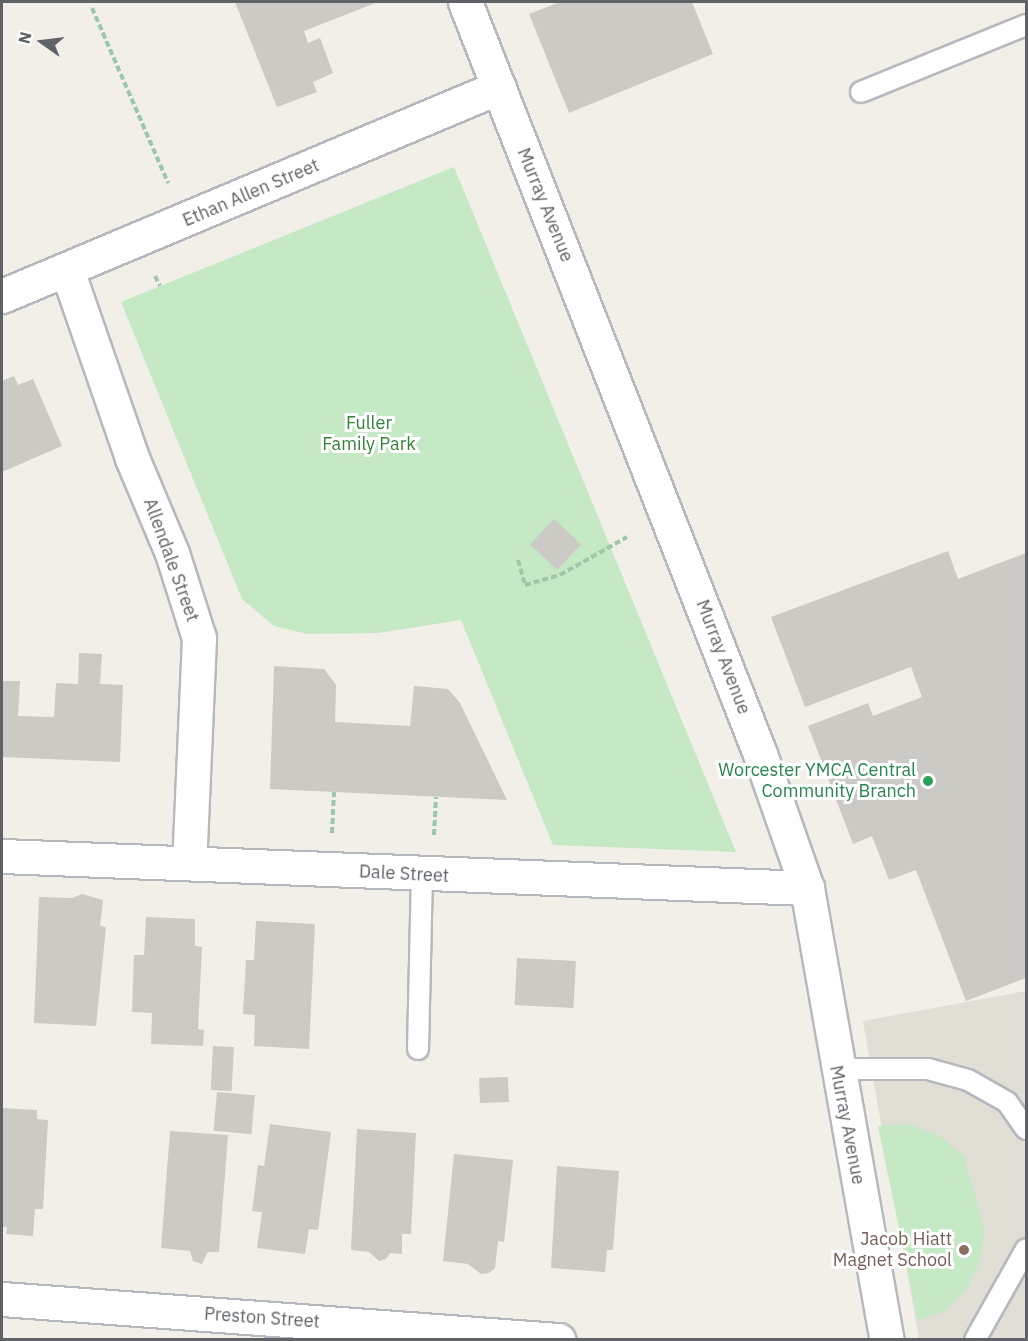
<!DOCTYPE html>
<style>
body{margin:0}
#map{position:relative;width:1028px;height:1341px;overflow:hidden;background:#f1efe8;font-family:"IBM Plex Sans",sans-serif}
div>[style]{position:absolute}
.education>*{inset:0;background:#e1ded6}
.green>*{inset:0;background:#c5e8c5}
.building>*{inset:0;background:#cccac5;transform-origin:0 0}
.path>*{height:4px;margin-top:-2px;transform-origin:0;background:repeating-linear-gradient(90deg,#9cc7a9 0 6px,transparent 0 9px)}
.roads{filter:drop-shadow(2px 0 #b5b8bc) drop-shadow(-2px 0 #b5b8bc) drop-shadow(0 2px #b5b8bc) drop-shadow(0 -2px #b5b8bc)}
.service>*{height:20px;margin:-10px;padding:0 10px;transform-origin:10px;border-radius:10px;background:#fff}
.minor>*{height:33px;margin:-16.5px;padding:0 16.5px;transform-origin:16.5px;border-radius:16.5px;background:#fff}
.dots>*{width:16px;height:16px;translate:-50% -50%;box-sizing:border-box;border:3px solid #fff;border-radius:50%}
span{translate:-50% -50%;white-space:nowrap;text-align:center;line-height:1.15;-webkit-text-stroke:6px #fff;paint-order:stroke}
.street-label{font-size:18px;color:#5f6368}
.park-label{font-size:18px;color:#348238}
.leisure-label{font-size:18px;color:#27864d}
.right{translate:-100% -50%;text-align:right}
.education-label{font-size:18px;color:#785e54}
.frame{position:absolute;inset:0;border:3px solid #5f6368;pointer-events:none}
.north{position:absolute;left:12px;top:12px;width:60px;height:60px;-webkit-text-stroke:4px #fff;paint-order:stroke;rotate:284deg;font-size:16px;font-weight:700;line-height:24px;text-align:center;color:#5f6368}
.north::after{content:'';display:block;margin:auto;width:21px;height:27px;background:#5f6368;clip-path:polygon(50% 0,100% 100%,50% 72%,0 100%)}
</style>
<div id="map">
<div class="education">
<i style="clip-path:polygon(1026px 991px,1026px 1339px,919px 1339px,863px 1021px)"></i>
</div>
<div class="green">
<i style="clip-path:polygon(454px 167px,736px 852px,553px 845px,461px 620px,378px 633px,307px 634px,274px 626px,242px 599px,121px 302px)"></i>
<i style="clip-path:polygon(910px 1124px,941px 1137px,964px 1156px,985px 1231px,980px 1261px,966px 1291px,943px 1312px,918px 1320px,878px 1126px)"></i>
</div>
<div class="building">
<i style="clip-path:polygon(235px 2px,378px 2px,304px 31px,308px 43px,320px 38px,333px 73px,313px 82px,317px 92px,277px 107px)"></i>
<i style="clip-path:polygon(560px 2px,692px 2px,713px 54px,569px 113px,529px 14px)"></i>
<i style="clip-path:polygon(14px 376px,18px 385px,33px 379px,62px 446px,2px 472px,2px 381px)"></i>
<i style="left:554px;top:519px;width:37px;height:35px;rotate:43deg"></i>
<i style="clip-path:polygon(948px 551px,958px 579px,1026px 553px,1026px 978px,966px 1001px,916px 870px,889px 880px,872px 836px,853px 844px,808px 726px,868px 703px,873px 716px,922px 697px,911px 667px,805px 707px,771px 617px)"></i>
<i style="clip-path:polygon(79px 653px,102px 654px,100px 684px,123px 685px,120px 762px,2px 757px,2px 681px,20px 681px,18px 716px,54px 717px,56px 683px,78px 684px)"></i>
<i style="clip-path:polygon(274px 666px,324px 669px,336px 685px,335px 722px,410px 726px,414px 686px,448px 689px,460px 703px,507px 800px,270px 789px)"></i>
<i style="clip-path:polygon(82px 894px,103px 900px,100px 926px,106px 927px,96px 1026px,34px 1023px,39px 897px,72px 898px)"></i>
<i style="clip-path:polygon(146px 917px,195px 919px,195px 946px,202px 947px,198px 1029px,204px 1030px,203px 1046px,151px 1044px,152px 1013px,132px 1012px,134px 955px,144px 955px)"></i>
<i style="clip-path:polygon(256px 921px,315px 924px,309px 1049px,254px 1046px,255px 1015px,243px 1014px,246px 960px,254px 960px)"></i>
<i style="left:517px;top:958px;width:59px;height:47px;rotate:3deg"></i>
<i style="left:213px;top:1046px;width:21px;height:44px;rotate:3deg"></i>
<i style="left:508px;top:1077px;width:25px;height:29px;rotate:88deg"></i>
<i style="left:217px;top:1092px;width:38px;height:39px;rotate:5deg"></i>
<i style="clip-path:polygon(2px 1108px,37px 1110px,37px 1119px,48px 1120px,43px 1209px,35px 1209px,33px 1236px,6px 1234px,7px 1227px,2px 1227px)"></i>
<i style="clip-path:polygon(270px 1124px,331px 1132px,318px 1230px,309px 1229px,305px 1254px,257px 1248px,262px 1212px,252px 1211px,258px 1165px,264px 1166px)"></i>
<i style="clip-path:polygon(357px 1129px,416px 1133px,411px 1234px,402px 1234px,402px 1254px,390px 1253px,386px 1259px,379px 1261px,369px 1252px,351px 1250px)"></i>
<i style="clip-path:polygon(170px 1131px,228px 1135px,219px 1252px,208px 1252px,202px 1264px,193px 1261px,190px 1251px,161px 1248px)"></i>
<i style="clip-path:polygon(454px 1154px,513px 1160px,504px 1242px,498px 1241px,495px 1268px,489px 1273px,481px 1274px,468px 1264px,443px 1261px)"></i>
<i style="clip-path:polygon(557px 1166px,619px 1171px,613px 1250px,607px 1250px,605px 1272px,551px 1268px)"></i>
</div>
<div class="path">
<i style="left:92px;top:8px;width:191px;rotate:66.5deg"></i>
<i style="left:155px;top:276px;width:11px;rotate:63deg"></i>
<i style="left:518px;top:560px;width:26px;rotate:74deg"></i>
<i style="left:525px;top:585px;width:36px;rotate:-16deg"></i>
<i style="left:560px;top:575px;width:77px;rotate:-29.6deg"></i>
<i style="left:332px;top:833px;width:41px;rotate:-87.2deg"></i>
<i style="left:434px;top:835px;width:38px;rotate:-87deg"></i>
</div>
<div class="roads">
<div class="service">
<i style="left:861px;top:92px;width:178px;rotate:-22.1deg"></i>
<i style="left:418px;top:1049px;width:174px;rotate:-88.7deg"></i>
<i style="left:837px;top:1069px;width:91px"></i>
<i style="left:928px;top:1069px;width:41px;rotate:15.4deg"></i>
<i style="left:968px;top:1080px;width:45px;rotate:29.4deg"></i>
<i style="left:1007px;top:1102px;width:33px;rotate:55deg"></i>
<i style="left:975px;top:1340px;width:104px;rotate:-60.7deg"></i>
</div>
<div class="minor">
<i style="left:465px;top:2px;width:808px;rotate:68.58deg"></i>
<i style="left:760px;top:754px;width:142px;rotate:70.7deg"></i>
<i style="left:807px;top:888px;width:459px;rotate:80deg"></i>
<i style="left:67px;top:270px;width:199px;rotate:70.9deg"></i>
<i style="left:132px;top:458px;width:103px;rotate:67.2deg"></i>
<i style="left:172px;top:553px;width:89px;rotate:72.4deg"></i>
<i style="left:199px;top:638px;width:225px;rotate:92.5deg"></i>
<i style="left:2px;top:296px;width:539px;rotate:-22.81deg"></i>
<i style="left:2px;top:856px;width:806px;rotate:2.28deg"></i>
<i style="left:2px;top:1299px;width:558px;rotate:4.22deg"></i>
</div>
</div>
<div class="dots">
<i style="left:928px;top:781px;background:#2e9e5b"></i>
<i style="left:964px;top:1250px;background:#8d6e63"></i>
</div>
<div class="street-label">
<span style="left:251px;top:193px;rotate:-23deg">Ethan Allen Street</span>
<span style="left:545px;top:205px;rotate:68deg">Murray Avenue</span>
<span style="left:171px;top:560px;rotate:70deg">Allendale Street</span>
<span style="left:723px;top:657px;rotate:69deg">Murray Avenue</span>
<span style="left:404px;top:874px;rotate:3deg">Dale Street</span>
<span style="left:847px;top:1125px;rotate:79deg">Murray Avenue</span>
<span style="left:262px;top:1318px;rotate:4deg">Preston Street</span>
</div>
<div class="park-label">
<span style="left:369px;top:434px">Fuller<br>Family Park</span>
</div>
<div class="leisure-label">
<span class="right" style="left:916px;top:781px">Worcester YMCA Central<br>Community Branch</span>
</div>
<div class="education-label">
<span class="right" style="left:952px;top:1250px">Jacob Hiatt<br>Magnet School</span>
</div>
<div class="frame"></div>
<div class="north">N</div>
</div>
